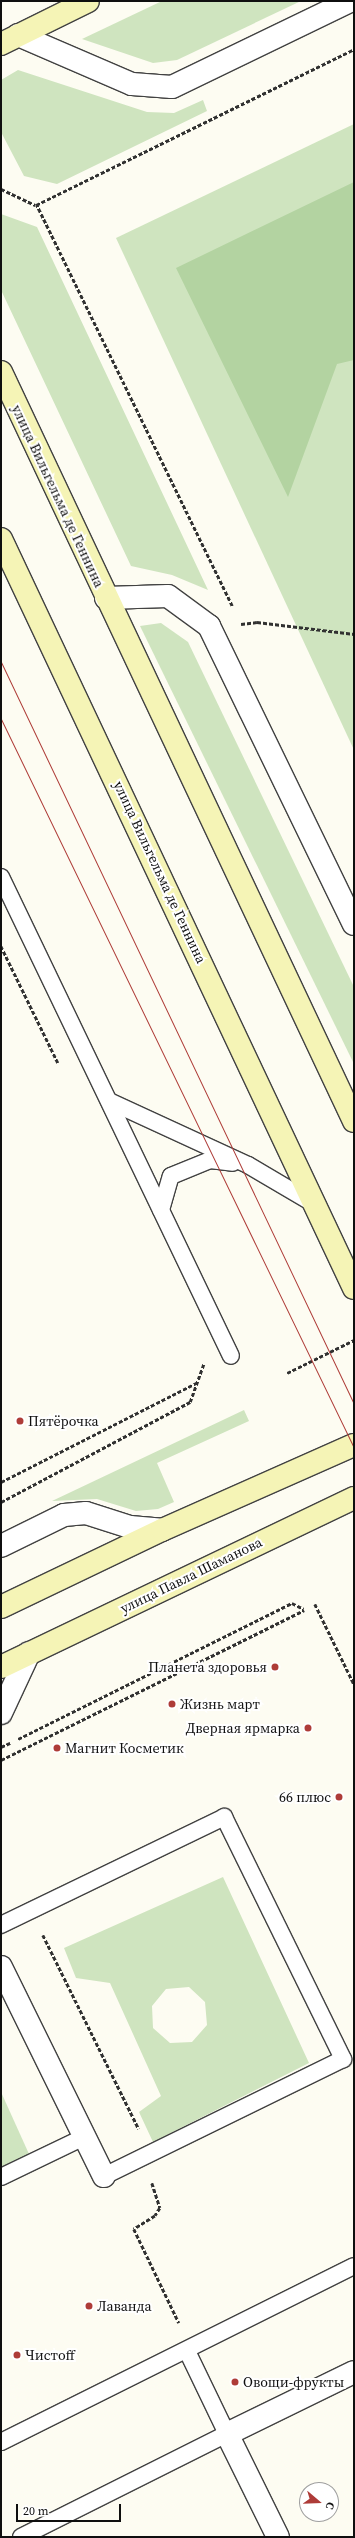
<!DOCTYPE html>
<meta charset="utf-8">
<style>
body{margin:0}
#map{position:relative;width:355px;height:2538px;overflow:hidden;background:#fdfcf2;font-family:"Source Serif 4",serif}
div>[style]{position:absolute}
.green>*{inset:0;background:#cfe4bf}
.forest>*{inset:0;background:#b3d3a1}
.path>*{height:2.5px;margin-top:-1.25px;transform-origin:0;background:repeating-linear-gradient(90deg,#313131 0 4px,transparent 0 6px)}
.roads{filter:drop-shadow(1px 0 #424242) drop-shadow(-1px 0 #424242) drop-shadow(0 1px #424242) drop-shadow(0 -1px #424242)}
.lane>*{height:16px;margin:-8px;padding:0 8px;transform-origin:8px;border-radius:8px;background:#fff}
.street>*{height:22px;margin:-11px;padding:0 11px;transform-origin:11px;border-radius:11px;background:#fff}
.secondary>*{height:22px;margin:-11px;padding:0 11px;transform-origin:11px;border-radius:11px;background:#f5f4b6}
.tram>*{height:1px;margin:-0.5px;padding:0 0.5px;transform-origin:0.5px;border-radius:0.5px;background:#ae3c38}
.dots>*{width:11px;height:11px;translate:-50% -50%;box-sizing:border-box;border:2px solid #fff;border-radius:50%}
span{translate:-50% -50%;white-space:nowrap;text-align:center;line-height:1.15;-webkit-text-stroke:4px #fff;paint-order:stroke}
.street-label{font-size:14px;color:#0f0f0f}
.poi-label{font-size:14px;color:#0f0f0f}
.left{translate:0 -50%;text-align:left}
.right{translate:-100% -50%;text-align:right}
.frame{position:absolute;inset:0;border:2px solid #0f0f0f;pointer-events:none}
.north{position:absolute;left:299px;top:2482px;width:40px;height:40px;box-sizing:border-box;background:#fff;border:1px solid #9f9f9f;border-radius:50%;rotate:109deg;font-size:11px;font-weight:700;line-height:16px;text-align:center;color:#0f0f0f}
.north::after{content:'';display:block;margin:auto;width:14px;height:18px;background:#ae3c38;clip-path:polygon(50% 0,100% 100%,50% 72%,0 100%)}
.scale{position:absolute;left:16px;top:2504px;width:105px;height:18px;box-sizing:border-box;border:2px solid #0f0f0f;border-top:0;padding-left:5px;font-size:12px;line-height:14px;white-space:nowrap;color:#0f0f0f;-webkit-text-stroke:3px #fff;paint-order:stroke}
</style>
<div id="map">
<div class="green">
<i style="clip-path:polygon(162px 1px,301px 1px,177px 60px,153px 63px,82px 39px)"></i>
<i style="clip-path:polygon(18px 70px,147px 112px,174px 113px,203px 100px,207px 111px,57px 184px,24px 176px,1px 132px,1px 80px)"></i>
<i style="clip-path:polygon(354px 124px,354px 750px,116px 238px)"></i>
<i style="clip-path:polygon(1px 214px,37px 227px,208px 590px,172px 575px,131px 566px,1px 290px)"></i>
<i style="clip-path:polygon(161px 623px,188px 642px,354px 987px,354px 1064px,140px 626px)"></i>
<i style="clip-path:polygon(244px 1410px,249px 1421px,157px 1463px,174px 1502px,158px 1509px,136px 1511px,97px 1499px,52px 1501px)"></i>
<i style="clip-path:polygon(evenodd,223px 1877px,309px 2063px,153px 2142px,139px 2112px,161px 2096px,110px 1983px,76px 1978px,64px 1948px,223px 1877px,189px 1987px,205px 2002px,207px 2025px,192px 2042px,170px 2043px,153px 2028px,152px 2006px,166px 1989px,189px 1987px)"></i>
<i style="clip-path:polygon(1px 2092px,29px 2154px,1px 2167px)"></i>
</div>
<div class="forest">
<i style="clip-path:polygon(354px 182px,354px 360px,337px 364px,288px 497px,176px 268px)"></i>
</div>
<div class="path">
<i style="left:1px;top:189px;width:38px;rotate:25deg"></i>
<i style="left:232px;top:606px;width:446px;rotate:-116deg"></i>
<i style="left:36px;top:205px;width:354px;rotate:-26.1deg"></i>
<i style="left:241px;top:624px;width:16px;rotate:-7deg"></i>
<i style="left:257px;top:622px;width:98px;rotate:7.1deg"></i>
<i style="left:1px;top:946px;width:130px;rotate:64deg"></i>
<i style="left:287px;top:1373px;width:75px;rotate:-26.2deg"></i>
<i style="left:1px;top:1482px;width:221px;rotate:-26.9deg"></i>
<i style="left:1px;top:1502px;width:214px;rotate:-27.9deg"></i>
<i style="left:190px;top:1402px;width:41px;rotate:-70.3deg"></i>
<i style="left:315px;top:1604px;width:89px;rotate:64deg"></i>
<i style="left:18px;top:1739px;width:306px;rotate:-26.4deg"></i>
<i style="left:292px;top:1603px;width:13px;rotate:27deg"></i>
<i style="left:1px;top:1747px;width:10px;rotate:-24deg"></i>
<i style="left:1px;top:1760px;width:338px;rotate:-26.3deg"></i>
<i style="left:43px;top:1935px;width:216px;rotate:63.7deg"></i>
<i style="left:152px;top:2183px;width:26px;rotate:72deg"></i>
<i style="left:160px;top:2208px;width:9px;rotate:122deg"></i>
<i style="left:155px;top:2216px;width:25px;rotate:148deg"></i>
<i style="left:134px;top:2229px;width:104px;rotate:64.4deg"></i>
</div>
<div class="roads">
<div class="lane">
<i style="left:1px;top:877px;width:531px;rotate:64.35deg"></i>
<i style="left:109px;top:1101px;width:153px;rotate:24.7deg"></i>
<i style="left:248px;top:1165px;width:79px;rotate:30.5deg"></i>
<i style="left:161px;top:1210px;width:35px;rotate:-74deg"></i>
<i style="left:171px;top:1176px;width:42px;rotate:-22.3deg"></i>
<i style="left:210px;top:1160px;width:23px;rotate:7deg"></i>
<i style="left:1px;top:1925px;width:248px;rotate:-25.8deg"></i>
<i style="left:224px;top:1817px;width:270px;rotate:63.8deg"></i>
<i style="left:343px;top:2059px;width:266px;rotate:153.9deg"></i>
<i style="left:1px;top:2177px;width:92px;rotate:-25.7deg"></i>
<i style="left:1px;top:2442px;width:394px;rotate:-26.5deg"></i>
<i style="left:21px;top:2537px;width:230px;rotate:-26.6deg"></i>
<i style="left:227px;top:2434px;width:92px;rotate:-115.7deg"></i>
</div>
<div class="street">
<i style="left:18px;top:35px;width:124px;rotate:23.3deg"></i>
<i style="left:132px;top:84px;width:40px;rotate:4.3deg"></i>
<i style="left:172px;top:87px;width:198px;rotate:-25.8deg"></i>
<i style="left:106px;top:598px;width:62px;rotate:-1.8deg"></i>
<i style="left:168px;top:596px;width:51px;rotate:36.2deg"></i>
<i style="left:209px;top:626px;width:331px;rotate:64.1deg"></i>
<i style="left:1px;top:1546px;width:70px;rotate:-26.2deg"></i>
<i style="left:64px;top:1515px;width:22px;rotate:-5deg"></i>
<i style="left:86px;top:1513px;width:46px;rotate:17.7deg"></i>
<i style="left:130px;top:1527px;width:32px;rotate:5deg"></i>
<i style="left:1px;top:1713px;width:66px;rotate:-65deg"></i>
<i style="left:1px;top:1967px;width:233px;rotate:63.8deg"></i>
<i style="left:278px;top:2537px;width:115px;rotate:-116.3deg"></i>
<i style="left:227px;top:2434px;width:141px;rotate:-26deg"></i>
</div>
<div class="secondary">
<i style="left:1px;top:44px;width:97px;rotate:-26.3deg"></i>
<i style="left:1px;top:372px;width:828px;rotate:64.77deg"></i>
<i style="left:1px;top:539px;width:828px;rotate:64.77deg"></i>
<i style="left:1px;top:1607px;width:178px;rotate:-25.6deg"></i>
<i style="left:162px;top:1530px;width:210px;rotate:-23.9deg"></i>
<i style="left:1px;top:1667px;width:391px;rotate:-25.6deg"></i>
</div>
</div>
<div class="tram">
<i style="left:1px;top:662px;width:822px;rotate:64.56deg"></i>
<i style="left:1px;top:719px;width:810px;rotate:64.16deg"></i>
</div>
<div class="dots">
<i style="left:20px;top:1421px;background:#ae3c38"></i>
<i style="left:275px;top:1667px;background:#ae3c38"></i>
<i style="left:172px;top:1704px;background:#ae3c38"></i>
<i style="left:308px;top:1728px;background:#ae3c38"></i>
<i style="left:57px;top:1748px;background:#ae3c38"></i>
<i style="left:339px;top:1797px;background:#ae3c38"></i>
<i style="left:89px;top:2306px;background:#ae3c38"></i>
<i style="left:17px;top:2355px;background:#ae3c38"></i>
<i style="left:235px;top:2382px;background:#ae3c38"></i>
</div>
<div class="street-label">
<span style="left:58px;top:496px;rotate:65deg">улица Вильгельма де Геннина</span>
<span style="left:160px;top:872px;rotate:65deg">улица Вильгельма де Геннина</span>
<span style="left:191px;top:1575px;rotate:-26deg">улица Павла Шаманова</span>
</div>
<div class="poi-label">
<span class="left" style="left:28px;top:1421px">Пятёрочка</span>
<span class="right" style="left:267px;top:1667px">Планета здоровья</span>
<span class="left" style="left:180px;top:1704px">Жизнь март</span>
<span class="right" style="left:300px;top:1728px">Дверная ярмарка</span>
<span class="left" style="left:65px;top:1748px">Магнит Косметик</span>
<span class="right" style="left:331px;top:1797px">66 плюс</span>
<span class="left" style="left:97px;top:2306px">Лаванда</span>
<span class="left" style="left:25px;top:2355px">Чистoff</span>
<span class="left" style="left:243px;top:2382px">Овощи-фрукты</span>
</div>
<div class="frame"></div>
<div class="north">С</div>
<div class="scale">20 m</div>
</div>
